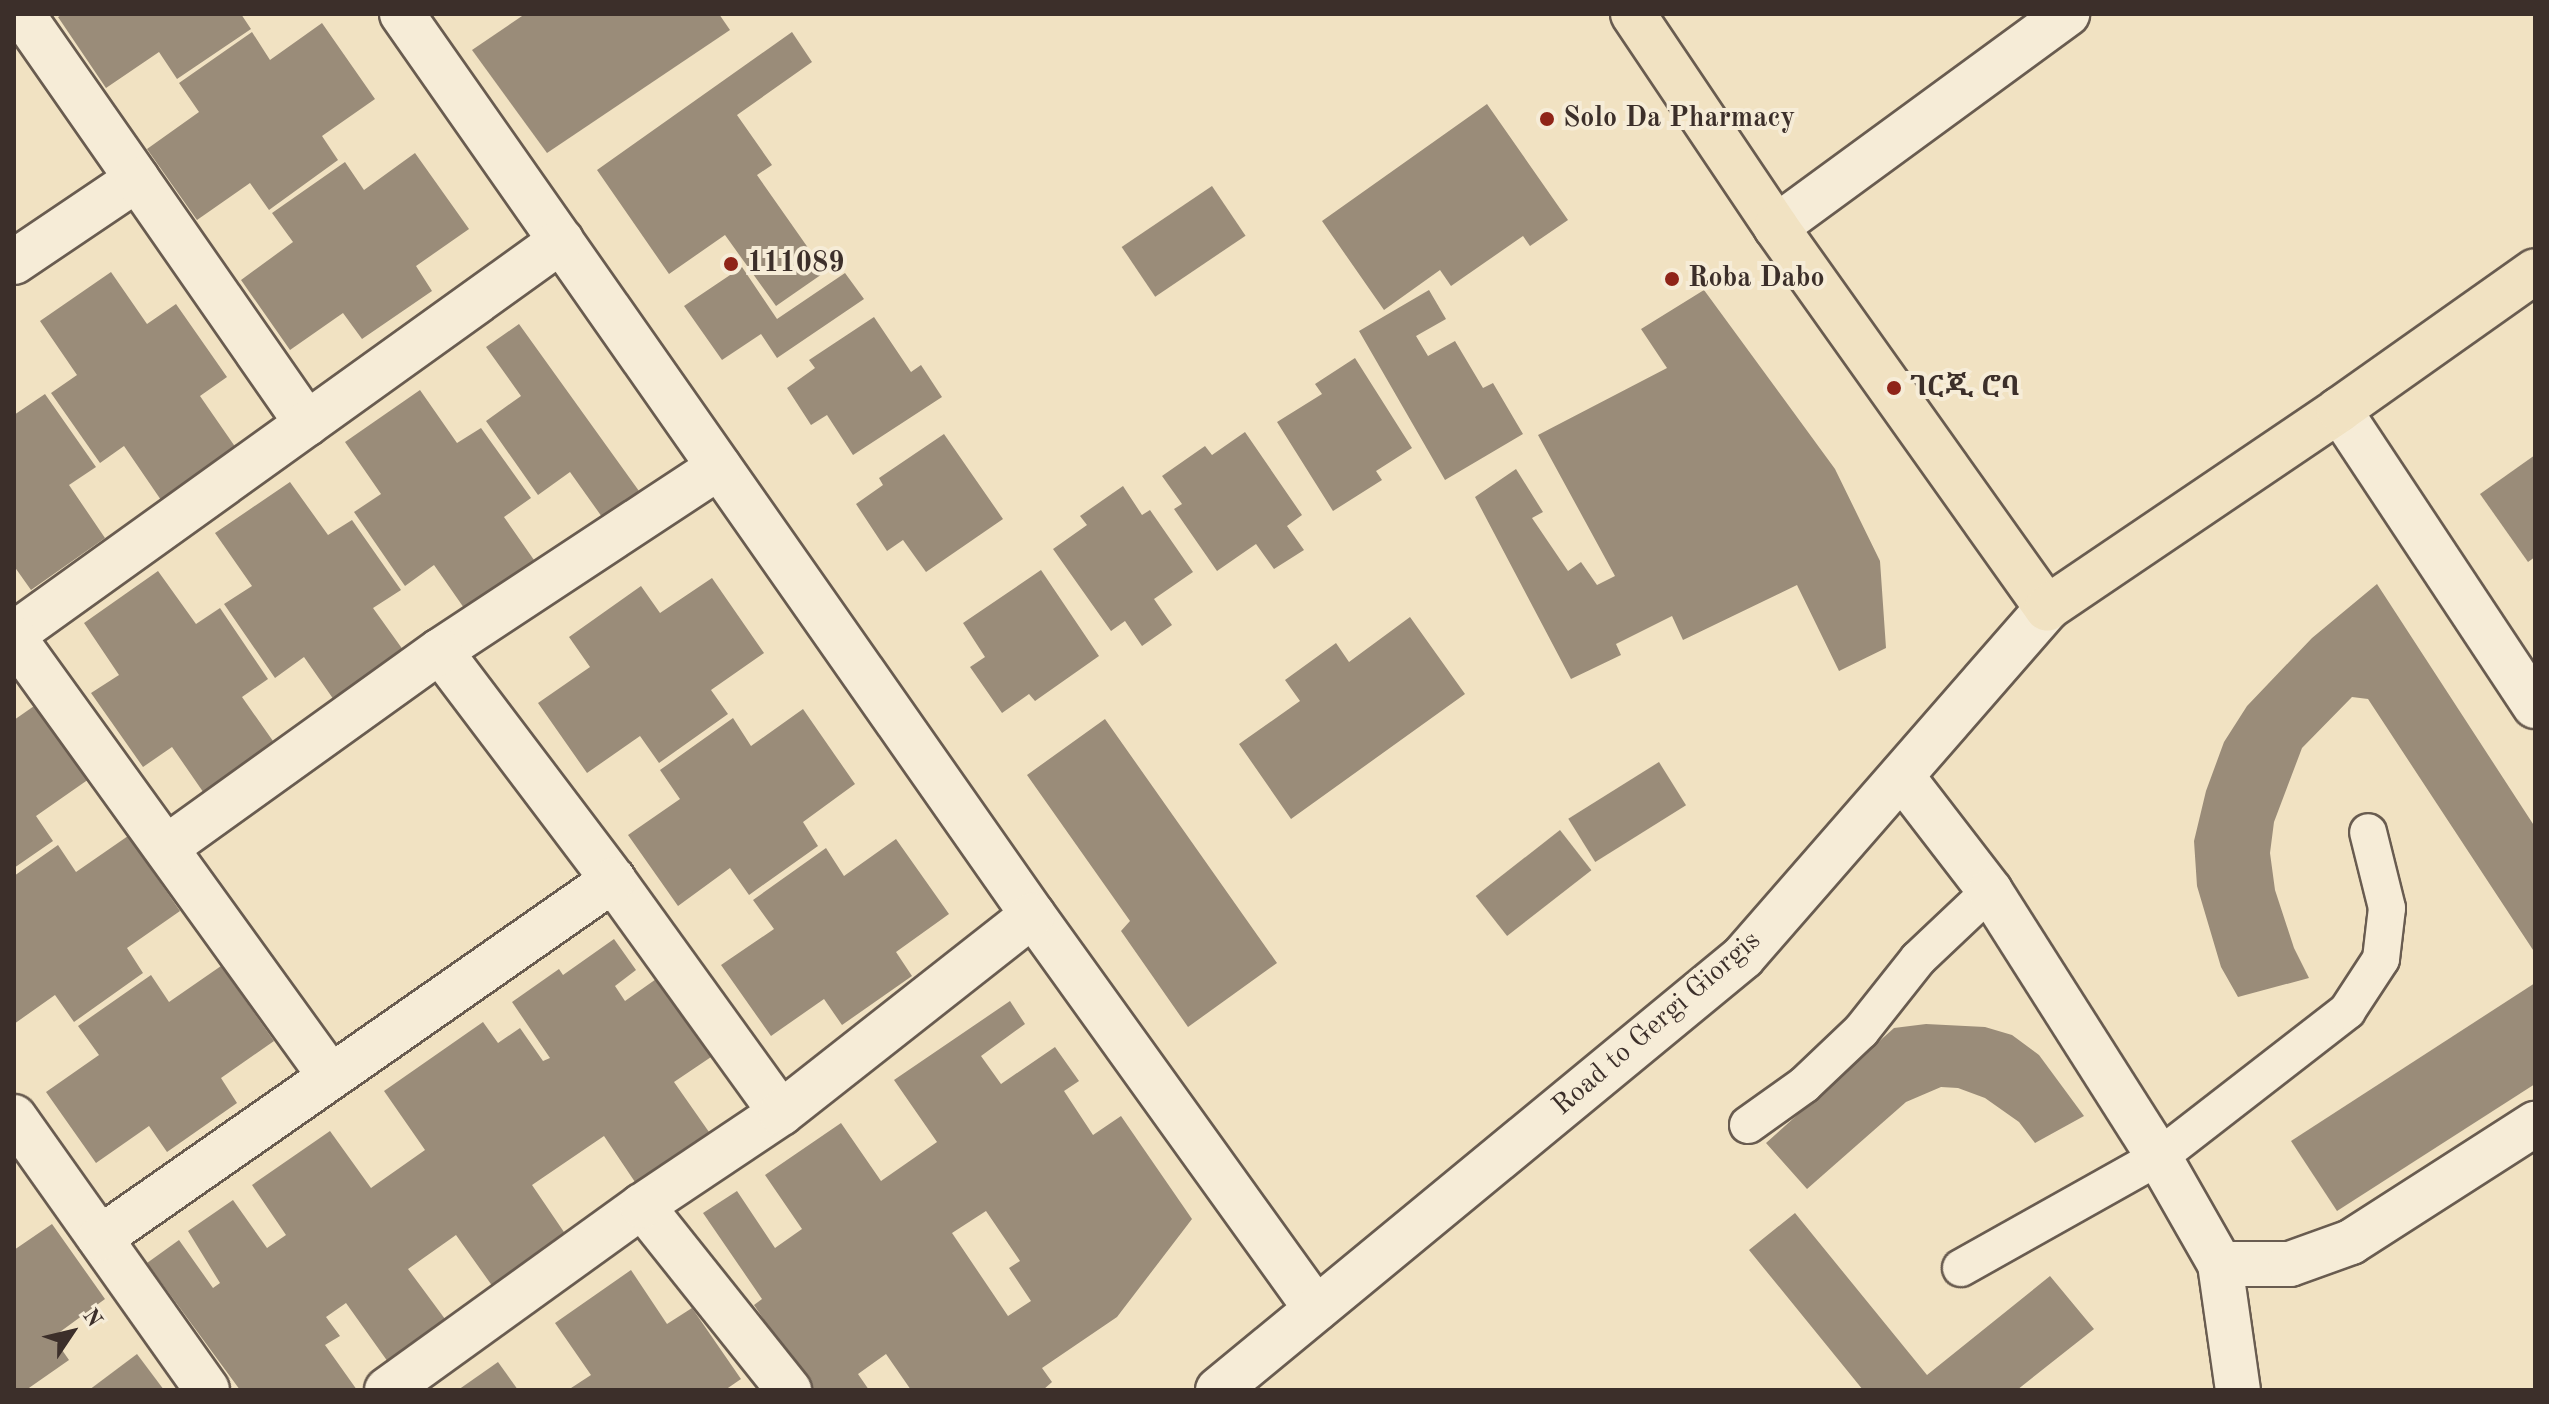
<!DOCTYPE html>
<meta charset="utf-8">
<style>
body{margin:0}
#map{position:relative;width:2549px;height:1404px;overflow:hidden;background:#f1e2c2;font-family:"Old Standard TT","Noto Serif Ethiopic",serif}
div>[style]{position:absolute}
.building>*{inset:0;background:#9a8c79;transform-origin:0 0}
.roads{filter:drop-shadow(2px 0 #695c50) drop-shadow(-2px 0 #695c50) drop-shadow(0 2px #695c50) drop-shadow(0 -2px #695c50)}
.lane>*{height:36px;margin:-18px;padding:0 18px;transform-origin:18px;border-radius:18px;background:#f6ecd7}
.street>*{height:44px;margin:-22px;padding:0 22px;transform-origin:22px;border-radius:22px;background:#f6ecd7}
.secondary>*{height:44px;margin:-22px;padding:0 22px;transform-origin:22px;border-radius:22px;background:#f6ecd7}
.primary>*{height:44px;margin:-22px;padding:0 22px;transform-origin:22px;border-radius:22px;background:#f1e2c2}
.dots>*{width:22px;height:22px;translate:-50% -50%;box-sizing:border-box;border:4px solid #f6ecd7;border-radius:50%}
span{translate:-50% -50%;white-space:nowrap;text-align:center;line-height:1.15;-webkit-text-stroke:8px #f6ecd7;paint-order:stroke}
.poi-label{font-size:28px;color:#3c2f2a;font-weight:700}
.left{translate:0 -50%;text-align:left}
.street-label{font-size:28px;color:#3c2f2a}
.frame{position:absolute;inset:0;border:16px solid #3c2f2a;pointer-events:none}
.north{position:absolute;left:32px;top:1292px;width:80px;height:80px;-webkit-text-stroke:6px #f6ecd7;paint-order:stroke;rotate:55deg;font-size:22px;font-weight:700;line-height:32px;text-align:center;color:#3c2f2a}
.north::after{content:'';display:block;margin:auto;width:28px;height:36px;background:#3c2f2a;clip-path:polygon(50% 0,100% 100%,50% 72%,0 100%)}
</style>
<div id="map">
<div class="building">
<i style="clip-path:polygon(63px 14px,241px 14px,251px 29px,177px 79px,159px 52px,106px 88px,58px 17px)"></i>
<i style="clip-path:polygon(525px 14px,719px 14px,730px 30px,547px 153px,472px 50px)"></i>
<i style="clip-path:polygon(322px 23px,375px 99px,322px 136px,338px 160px,269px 210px,250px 183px,197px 220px,147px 149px,199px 112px,179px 83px,252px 32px,270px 60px)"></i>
<i style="clip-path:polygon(792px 32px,812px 62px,737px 115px,772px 165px,757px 175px,825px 272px,776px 306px,725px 235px,669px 274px,597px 170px)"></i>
<i style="clip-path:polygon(1487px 104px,1568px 220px,1530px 246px,1523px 236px,1451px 286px,1440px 270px,1384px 310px,1322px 221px)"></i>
<i style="clip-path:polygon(415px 153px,469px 229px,416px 266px,432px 291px,362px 339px,343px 313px,290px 350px,241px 280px,293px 242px,272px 213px,345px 162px,364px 190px)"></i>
<i style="left:1212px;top:186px;width:60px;height:109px;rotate:56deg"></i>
<i style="clip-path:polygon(742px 267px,777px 319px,845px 273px,864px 299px,777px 358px,761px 334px,722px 360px,684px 306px)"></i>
<i style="clip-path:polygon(111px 272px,147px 324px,176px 304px,227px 377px,200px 396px,236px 448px,161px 500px,124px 446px,100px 463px,51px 393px,77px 375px,40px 321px)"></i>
<i style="clip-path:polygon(1429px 290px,1446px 319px,1416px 336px,1428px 356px,1455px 341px,1483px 388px,1493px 383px,1523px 434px,1445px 480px,1359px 331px)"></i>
<i style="clip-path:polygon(1704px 290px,1835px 469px,1880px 561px,1886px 648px,1839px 671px,1797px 585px,1683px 640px,1672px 616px,1616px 644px,1621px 655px,1571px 679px,1475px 497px,1516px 469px,1543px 512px,1532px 518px,1568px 571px,1581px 562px,1597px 585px,1615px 576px,1538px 435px,1667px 368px,1641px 329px)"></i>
<i style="clip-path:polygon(874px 317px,911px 372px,921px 365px,942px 397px,853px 455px,827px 415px,811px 425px,787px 388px,815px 368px,809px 360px)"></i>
<i style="clip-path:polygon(519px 324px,644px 498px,607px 524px,570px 472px,538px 495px,486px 421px,521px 396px,486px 347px)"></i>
<i style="clip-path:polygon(1355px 358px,1412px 448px,1376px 471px,1382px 480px,1333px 511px,1277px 422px,1322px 394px,1315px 384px)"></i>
<i style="clip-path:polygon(420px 390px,457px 443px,481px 428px,531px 498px,504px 517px,541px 570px,471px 618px,434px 565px,405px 586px,354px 512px,381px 494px,345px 442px)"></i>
<i style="clip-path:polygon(45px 394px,96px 467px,69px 485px,105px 538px,31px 590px,14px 566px,14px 415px)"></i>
<i style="clip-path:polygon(1245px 432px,1302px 515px,1287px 526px,1304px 550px,1274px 569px,1256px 544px,1217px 571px,1174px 509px,1182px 504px,1162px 476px,1205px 446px,1212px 455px)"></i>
<i style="clip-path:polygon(944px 434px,1003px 519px,926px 572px,903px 540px,887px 551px,856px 504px,883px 485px,879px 478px)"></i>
<i style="clip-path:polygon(2535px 455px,2535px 557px,2528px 562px,2480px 494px)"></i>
<i style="clip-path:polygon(290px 482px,328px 535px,352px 520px,401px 590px,373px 608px,411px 661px,341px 710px,304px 657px,275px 678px,224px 604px,252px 586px,215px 533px)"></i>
<i style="clip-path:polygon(1123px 486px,1142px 515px,1150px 510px,1193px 572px,1154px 599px,1172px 625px,1142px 646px,1125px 621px,1111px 631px,1053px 549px,1087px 525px,1080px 516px)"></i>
<i style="clip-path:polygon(1041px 570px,1099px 656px,1035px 701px,1029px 694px,1002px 713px,970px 667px,985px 657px,963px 623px)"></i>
<i style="clip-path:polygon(158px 571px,196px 624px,220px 608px,268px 679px,242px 697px,280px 751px,208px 799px,172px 747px,143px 767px,91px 693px,119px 675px,84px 623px)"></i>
<i style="clip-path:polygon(712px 578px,764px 653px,711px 690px,728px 714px,659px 763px,640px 736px,587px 773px,538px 703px,590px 667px,569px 637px,641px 586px,660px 613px)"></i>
<i style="clip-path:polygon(2377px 584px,2535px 827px,2535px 953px,2368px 699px,2352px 697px,2302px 748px,2274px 822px,2270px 853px,2275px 890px,2294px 948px,2309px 978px,2238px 997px,2221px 967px,2197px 886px,2194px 841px,2206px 791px,2224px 742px,2247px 706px,2312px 638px)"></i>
<i style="clip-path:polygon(1410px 617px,1465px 694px,1291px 819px,1239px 744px,1300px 701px,1285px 680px,1336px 643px,1349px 662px)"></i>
<i style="clip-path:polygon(37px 704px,89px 779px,36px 816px,53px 841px,14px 868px,14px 720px)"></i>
<i style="clip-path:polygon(803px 709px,855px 784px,803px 822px,818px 846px,749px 895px,730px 868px,678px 906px,628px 835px,680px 799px,660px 770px,733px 718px,751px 746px)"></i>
<i style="clip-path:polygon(1105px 719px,1277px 963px,1188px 1027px,1121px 931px,1130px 921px,1027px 775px)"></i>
<i style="left:1659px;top:762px;width:51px;height:107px;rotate:58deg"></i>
<i style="left:1560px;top:830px;width:51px;height:107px;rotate:52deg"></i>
<i style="clip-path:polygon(128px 836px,180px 911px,127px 948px,143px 973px,74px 1022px,55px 995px,14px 1024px,14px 876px,58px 845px,76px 872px)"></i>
<i style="clip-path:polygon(896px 839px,949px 914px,896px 952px,912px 976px,842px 1025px,824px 999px,771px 1036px,721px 965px,774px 929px,753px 900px,826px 848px,844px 876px)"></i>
<i style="clip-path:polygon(614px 939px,636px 970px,615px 986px,625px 1001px,659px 977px,714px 1055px,674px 1082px,709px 1132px,635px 1182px,604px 1136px,532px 1185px,566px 1235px,493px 1287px,456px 1235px,408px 1269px,445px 1319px,388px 1362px,346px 1303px,326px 1317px,340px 1336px,325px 1345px,357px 1390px,240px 1390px,147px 1263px,179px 1240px,213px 1288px,220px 1283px,188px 1231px,233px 1200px,267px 1248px,286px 1235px,252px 1185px,330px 1131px,371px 1188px,425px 1150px,384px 1091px,483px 1022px,498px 1043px,520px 1028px,543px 1061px,550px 1058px,512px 1002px,559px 969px,563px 975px)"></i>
<i style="clip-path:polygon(221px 966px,274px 1041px,221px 1078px,237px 1103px,167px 1152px,149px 1126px,96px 1163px,46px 1092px,99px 1055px,78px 1026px,151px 975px,169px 1002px)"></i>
<i style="clip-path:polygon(2535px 983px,2535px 1084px,2337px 1211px,2291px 1141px)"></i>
<i style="clip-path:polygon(evenodd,1010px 1001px,1025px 1024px,981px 1056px,1001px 1084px,1055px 1047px,1079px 1081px,1064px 1091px,1093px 1135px,1121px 1116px,1192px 1219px,1117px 1317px,1042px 1368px,1052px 1382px,1043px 1390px,911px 1390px,886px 1354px,858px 1374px,869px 1390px,812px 1390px,754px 1305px,762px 1299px,703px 1213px,737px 1191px,775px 1248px,802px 1229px,765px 1175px,841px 1123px,881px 1181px,937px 1142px,894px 1080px,1010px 1001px,986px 1211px,1020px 1261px,1009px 1268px,1031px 1301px,1008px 1316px,952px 1233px,986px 1211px)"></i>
<i style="clip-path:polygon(1926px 1024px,1985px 1027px,2012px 1035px,2039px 1055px,2084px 1116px,2035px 1143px,2019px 1122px,1985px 1098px,1958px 1088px,1941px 1087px,1906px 1102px,1807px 1189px,1766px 1143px,1894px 1028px)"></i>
<i style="clip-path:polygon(1795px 1213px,1927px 1375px,2050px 1276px,2094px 1329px,2017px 1390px,1863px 1390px,1749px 1250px)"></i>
<i style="clip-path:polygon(52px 1224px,105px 1299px,53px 1337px,69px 1360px,26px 1390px,14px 1390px,14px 1250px)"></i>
<i style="clip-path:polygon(631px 1270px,667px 1324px,692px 1308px,741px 1379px,725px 1390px,568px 1390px,591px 1375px,555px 1323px)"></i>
<i style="clip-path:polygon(137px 1354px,164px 1390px,89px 1390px)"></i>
<i style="clip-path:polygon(498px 1362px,518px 1390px,458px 1390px)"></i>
</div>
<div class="roads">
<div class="lane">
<i style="left:1748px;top:1125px;width:69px;rotate:-35.5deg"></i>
<i style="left:1804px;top:1085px;width:79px;rotate:-43.5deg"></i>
<i style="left:1861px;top:1031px;width:92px;rotate:-51.6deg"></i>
<i style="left:1918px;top:959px;width:99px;rotate:-43.4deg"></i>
<i style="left:1961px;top:1268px;width:227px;rotate:-29.3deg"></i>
<i style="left:2159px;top:1157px;width:238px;rotate:-37.8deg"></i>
<i style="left:2347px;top:1011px;width:62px;rotate:-56.8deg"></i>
<i style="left:2381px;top:959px;width:51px;rotate:-83.3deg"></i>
<i style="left:2387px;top:908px;width:78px;rotate:-104deg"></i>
</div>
<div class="street">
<i style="left:22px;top:14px;width:201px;rotate:55.1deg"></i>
<i style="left:402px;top:14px;width:1100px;rotate:55deg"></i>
<i style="left:1033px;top:915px;width:485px;rotate:54.3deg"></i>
<i style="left:1776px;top:227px;width:361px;rotate:-36.2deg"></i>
<i style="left:14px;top:262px;width:148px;rotate:-34deg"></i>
<i style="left:137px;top:179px;width:298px;rotate:55.2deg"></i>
<i style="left:2339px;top:410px;width:355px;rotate:56.5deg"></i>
<i style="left:719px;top:467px;width:334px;rotate:146.6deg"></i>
<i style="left:440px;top:651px;width:287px;rotate:52.9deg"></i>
<i style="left:613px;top:880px;width:287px;rotate:54.2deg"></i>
<i style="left:14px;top:634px;width:674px;rotate:-35.7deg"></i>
<i style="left:14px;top:638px;width:540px;rotate:54.19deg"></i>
<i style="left:1903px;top:778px;width:143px;rotate:52.4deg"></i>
<i style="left:1990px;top:891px;width:315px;rotate:57.6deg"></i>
<i style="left:2159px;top:1157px;width:123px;rotate:60.3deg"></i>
<i style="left:2220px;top:1264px;width:127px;rotate:81.9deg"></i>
<i style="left:167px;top:847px;width:336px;rotate:-35.7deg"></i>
<i style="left:14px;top:1117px;width:334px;rotate:54.7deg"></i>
<i style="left:642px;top:1206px;width:236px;rotate:51.4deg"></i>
<i style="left:100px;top:1238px;width:626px;rotate:-34.91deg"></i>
<i style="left:2220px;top:1264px;width:70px"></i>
<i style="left:2290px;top:1264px;width:65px;rotate:-19.8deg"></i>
<i style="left:2351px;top:1242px;width:219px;rotate:-32.7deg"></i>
<i style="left:387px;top:1390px;width:314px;rotate:-35.8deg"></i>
<i style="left:642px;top:1206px;width:167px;rotate:-33.8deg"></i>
<i style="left:781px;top:1113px;width:320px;rotate:-38.2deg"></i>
</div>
<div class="secondary">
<i style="left:1218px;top:1390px;width:681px;rotate:-39.51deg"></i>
<i style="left:1743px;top:957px;width:463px;rotate:-48.9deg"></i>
</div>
<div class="primary">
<i style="left:1633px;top:14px;width:257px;rotate:56.1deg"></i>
<i style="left:1776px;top:227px;width:468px;rotate:54.6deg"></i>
<i style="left:2047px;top:608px;width:353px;rotate:-34.1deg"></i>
<i style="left:2339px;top:410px;width:240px;rotate:-35.3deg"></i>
</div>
</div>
<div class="dots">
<i style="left:1547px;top:119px;background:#8f2418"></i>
<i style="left:731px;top:264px;background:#8f2418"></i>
<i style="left:1672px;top:279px;background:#8f2418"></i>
<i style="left:1894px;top:388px;background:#8f2418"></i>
</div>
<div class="poi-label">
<span class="left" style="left:1563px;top:119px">Solo Da Pharmacy</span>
<span class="left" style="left:747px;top:264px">111089</span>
<span class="left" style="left:1688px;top:279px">Roba Dabo</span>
<span class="left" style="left:1910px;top:388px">ገርጂ ሮባ</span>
</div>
<div class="street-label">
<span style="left:1657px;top:1024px;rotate:-41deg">Road to Gergi Giorgis</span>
</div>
<div class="frame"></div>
<div class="north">N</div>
</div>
